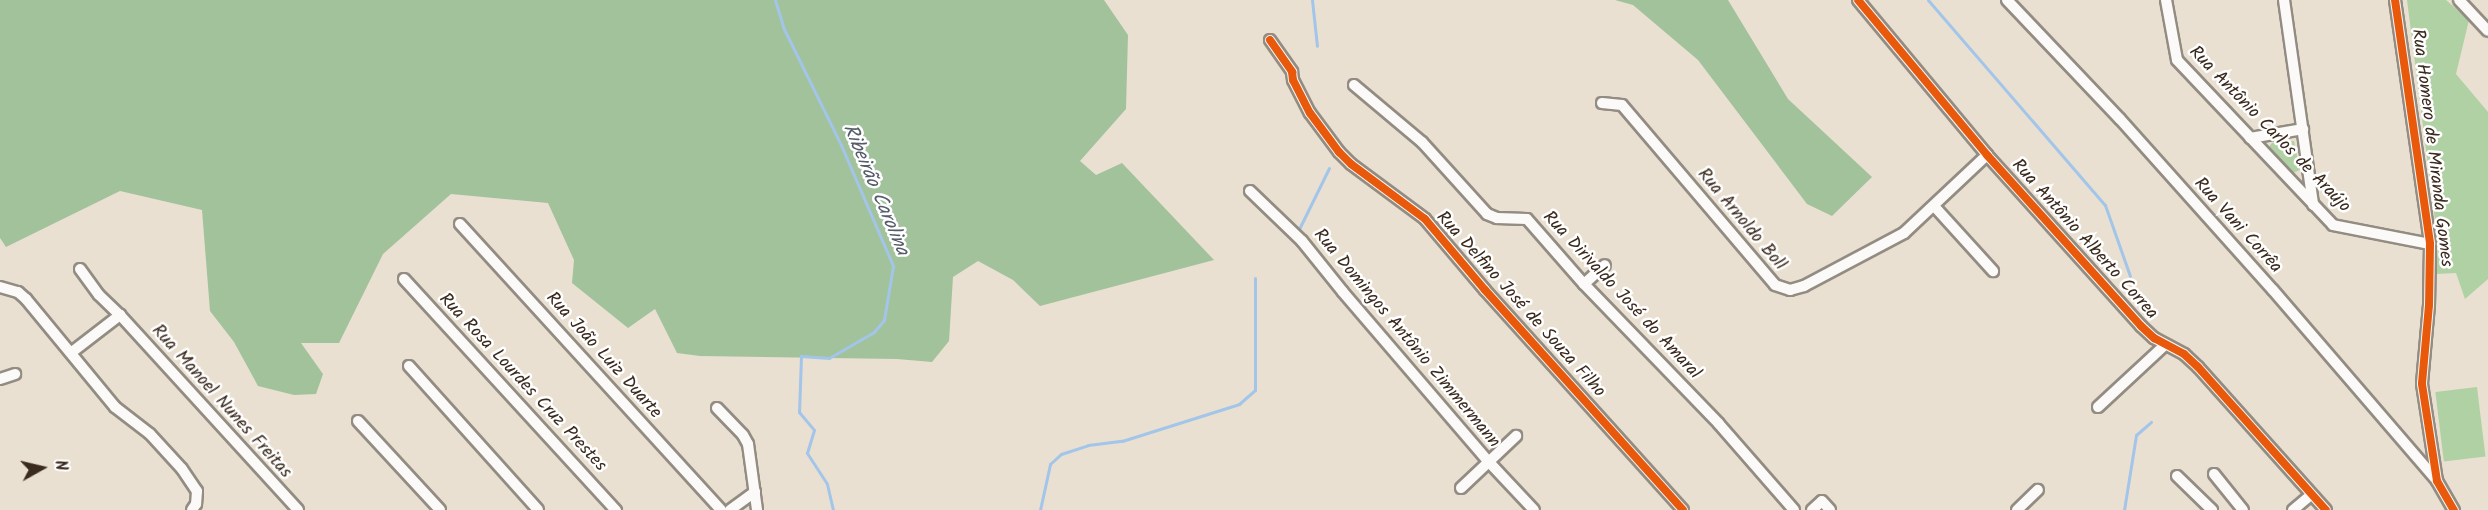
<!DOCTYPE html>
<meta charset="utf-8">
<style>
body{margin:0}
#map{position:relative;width:2488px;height:510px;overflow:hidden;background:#e9e0d1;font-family:Kalam,sans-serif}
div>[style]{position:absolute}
.green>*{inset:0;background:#b0d1a4;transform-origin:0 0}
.forest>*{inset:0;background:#a2c29b}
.stream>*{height:3px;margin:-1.5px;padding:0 1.5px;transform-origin:1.5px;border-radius:1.5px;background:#a3c5e9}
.roads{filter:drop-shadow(2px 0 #938c82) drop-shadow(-2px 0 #938c82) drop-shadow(0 2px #938c82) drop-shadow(0 -2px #938c82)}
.minor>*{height:10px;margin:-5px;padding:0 5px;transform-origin:5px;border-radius:5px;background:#fcfaf8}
.cycleway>*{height:8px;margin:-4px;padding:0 4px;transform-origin:4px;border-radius:4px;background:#e8590c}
span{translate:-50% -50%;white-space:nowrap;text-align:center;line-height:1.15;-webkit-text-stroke:5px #fff;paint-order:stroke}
.street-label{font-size:18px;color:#3b2a1e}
.water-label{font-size:20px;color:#555c69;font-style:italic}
.north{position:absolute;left:12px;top:438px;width:60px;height:60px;-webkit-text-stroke:4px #fff;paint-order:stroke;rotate:82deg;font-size:16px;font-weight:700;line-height:24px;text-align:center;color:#3b2a1e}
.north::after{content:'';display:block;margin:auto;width:21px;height:27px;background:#3b2a1e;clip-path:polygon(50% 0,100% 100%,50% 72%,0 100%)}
</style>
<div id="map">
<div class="green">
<i style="clip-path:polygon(2407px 0,2446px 0,2469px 20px,2456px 74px,2488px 112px,2488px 279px,2465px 299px,2456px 273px,2436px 274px,2438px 244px)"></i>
<i style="clip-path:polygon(2294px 141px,2300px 170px,2291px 174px,2268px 148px,2272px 143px)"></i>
<i style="left:2477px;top:387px;width:70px;height:42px;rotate:83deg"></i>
</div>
<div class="forest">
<i style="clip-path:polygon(0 0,1104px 0,1128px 35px,1126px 109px,1080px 161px,1096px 175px,1122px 163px,1214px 260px,1040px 306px,1013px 280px,978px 261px,953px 277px,949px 341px,932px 362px,897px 359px,700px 356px,677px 353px,655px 309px,628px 328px,572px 283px,574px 260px,548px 203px,451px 194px,383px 254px,339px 343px,301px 343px,323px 374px,316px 394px,294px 395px,258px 386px,234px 342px,210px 311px,202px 210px,120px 191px,6px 247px,0 238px)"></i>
<i style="clip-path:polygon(1615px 0,1728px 0,1788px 99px,1872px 177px,1832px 216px,1807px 204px,1698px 60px,1633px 5px)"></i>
</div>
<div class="stream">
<i style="left:775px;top:0;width:28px;rotate:73deg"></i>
<i style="left:783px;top:27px;width:131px;rotate:63.8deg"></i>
<i style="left:841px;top:145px;width:132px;rotate:66.7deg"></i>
<i style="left:893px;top:266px;width:55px;rotate:99.5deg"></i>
<i style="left:884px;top:320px;width:16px;rotate:130deg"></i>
<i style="left:874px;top:332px;width:52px;rotate:150deg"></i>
<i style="left:829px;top:358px;width:28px;rotate:-176deg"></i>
<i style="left:801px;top:356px;width:56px;rotate:92deg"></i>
<i style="left:799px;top:412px;width:23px;rotate:50deg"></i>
<i style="left:814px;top:430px;width:24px;rotate:107deg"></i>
<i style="left:807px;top:453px;width:37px;rotate:57deg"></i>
<i style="left:827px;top:484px;width:27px;rotate:77deg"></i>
<i style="left:1312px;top:0;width:46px;rotate:83.8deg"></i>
<i style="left:1928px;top:0;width:271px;rotate:49.2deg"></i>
<i style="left:2105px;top:205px;width:75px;rotate:70.6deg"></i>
<i style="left:1299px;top:229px;width:68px;rotate:-63.8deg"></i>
<i style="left:1040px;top:510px;width:47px;rotate:-77.7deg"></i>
<i style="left:1050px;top:464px;width:15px;rotate:-42deg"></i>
<i style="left:1061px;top:454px;width:28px;rotate:-18deg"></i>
<i style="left:1088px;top:445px;width:34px;rotate:-7deg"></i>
<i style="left:1122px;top:441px;width:123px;rotate:-17.5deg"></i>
<i style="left:1239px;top:404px;width:21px;rotate:-41deg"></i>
<i style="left:1255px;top:390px;width:112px;rotate:-90deg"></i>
<i style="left:2124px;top:510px;width:76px;rotate:-80.9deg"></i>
<i style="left:2136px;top:435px;width:20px;rotate:-41deg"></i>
</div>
<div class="roads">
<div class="minor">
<i style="left:1858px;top:0;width:202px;rotate:50.2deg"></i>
<i style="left:1987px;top:155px;width:230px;rotate:48deg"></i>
<i style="left:2141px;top:326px;width:18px;rotate:43deg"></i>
<i style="left:2154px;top:338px;width:34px;rotate:28deg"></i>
<i style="left:2184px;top:354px;width:19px;rotate:43deg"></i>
<i style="left:2198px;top:367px;width:192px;rotate:48.2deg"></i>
<i style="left:2007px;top:0;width:164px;rotate:46.5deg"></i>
<i style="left:2120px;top:119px;width:229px;rotate:48.2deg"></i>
<i style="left:2273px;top:290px;width:252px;rotate:49.3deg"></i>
<i style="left:2166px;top:0;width:61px;rotate:79.6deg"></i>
<i style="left:2177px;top:60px;width:227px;rotate:46.6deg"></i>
<i style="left:2333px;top:225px;width:99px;rotate:11.1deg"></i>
<i style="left:2284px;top:0;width:207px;rotate:81.9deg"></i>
<i style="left:2395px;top:0;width:246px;rotate:81.8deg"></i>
<i style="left:2430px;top:244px;width:61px;rotate:90.9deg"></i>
<i style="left:2429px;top:305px;width:79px;rotate:95.1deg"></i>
<i style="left:2422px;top:384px;width:98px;rotate:81.2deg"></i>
<i style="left:2437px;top:481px;width:34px;rotate:60deg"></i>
<i style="left:2459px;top:0;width:42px;rotate:46.9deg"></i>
<i style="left:1270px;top:40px;width:39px;rotate:55deg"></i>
<i style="left:1292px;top:72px;width:8px;rotate:83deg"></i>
<i style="left:1293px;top:80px;width:37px;rotate:63deg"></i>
<i style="left:1310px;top:113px;width:49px;rotate:53.4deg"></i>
<i style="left:1339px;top:152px;width:17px;rotate:45deg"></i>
<i style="left:1351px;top:164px;width:92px;rotate:36.6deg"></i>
<i style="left:1425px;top:219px;width:93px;rotate:49.8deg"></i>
<i style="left:1485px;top:290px;width:296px;rotate:48deg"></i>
<i style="left:1354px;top:85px;width:89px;rotate:40deg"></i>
<i style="left:1422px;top:142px;width:97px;rotate:47.9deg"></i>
<i style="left:1487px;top:214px;width:11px;rotate:22deg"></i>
<i style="left:1497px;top:218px;width:30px;rotate:2deg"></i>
<i style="left:1527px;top:219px;width:86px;rotate:48.8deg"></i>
<i style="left:1584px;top:284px;width:194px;rotate:46deg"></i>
<i style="left:1719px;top:424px;width:114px;rotate:48.9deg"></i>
<i style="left:1602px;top:103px;width:20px;rotate:6deg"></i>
<i style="left:1622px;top:105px;width:236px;rotate:49.6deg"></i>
<i style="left:1775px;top:285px;width:16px;rotate:18deg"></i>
<i style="left:1790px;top:290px;width:15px;rotate:-16deg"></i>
<i style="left:1804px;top:286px;width:113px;rotate:-27.9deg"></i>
<i style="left:1904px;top:233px;width:114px;rotate:-43.2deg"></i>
<i style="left:2250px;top:138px;width:54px;rotate:-9.6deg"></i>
<i style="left:1250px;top:191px;width:72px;rotate:43.9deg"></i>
<i style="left:1302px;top:241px;width:65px;rotate:51.2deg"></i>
<i style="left:1343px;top:292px;width:223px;rotate:49.4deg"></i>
<i style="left:1488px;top:461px;width:67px;rotate:46.8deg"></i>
<i style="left:1934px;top:206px;width:88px;rotate:47.8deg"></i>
<i style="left:460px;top:224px;width:387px;rotate:47.6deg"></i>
<i style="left:80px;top:269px;width:32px;rotate:54deg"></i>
<i style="left:99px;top:295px;width:29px;rotate:44deg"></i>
<i style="left:404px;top:279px;width:314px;rotate:47.5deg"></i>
<i style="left:1584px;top:284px;width:28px;rotate:-42deg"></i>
<i style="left:0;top:287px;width:19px;rotate:16deg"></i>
<i style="left:18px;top:292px;width:11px;rotate:41deg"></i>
<i style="left:26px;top:299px;width:140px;rotate:50.5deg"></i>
<i style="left:115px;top:407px;width:44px;rotate:37.6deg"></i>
<i style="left:150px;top:434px;width:47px;rotate:47.6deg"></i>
<i style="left:182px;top:469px;width:27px;rotate:56deg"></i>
<i style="left:197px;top:491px;width:13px;rotate:94deg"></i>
<i style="left:196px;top:504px;width:7px;rotate:124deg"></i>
<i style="left:72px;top:352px;width:61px;rotate:-37.6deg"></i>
<i style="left:120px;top:315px;width:264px;rotate:47.6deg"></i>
<i style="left:409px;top:366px;width:193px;rotate:48.1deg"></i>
<i style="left:0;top:379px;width:16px;rotate:-18deg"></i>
<i style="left:2098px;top:407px;width:91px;rotate:-42.8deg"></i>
<i style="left:717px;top:408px;width:37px;rotate:46deg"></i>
<i style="left:743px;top:435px;width:10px;rotate:61deg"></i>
<i style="left:748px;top:444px;width:67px;rotate:82.2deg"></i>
<i style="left:358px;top:421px;width:121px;rotate:47.3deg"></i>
<i style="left:2214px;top:474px;width:46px;rotate:51.1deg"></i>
<i style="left:2177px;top:476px;width:49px;rotate:44.2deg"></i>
<i style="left:1461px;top:488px;width:76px;rotate:-43.4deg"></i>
<i style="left:730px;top:510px;width:31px;rotate:-36deg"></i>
<i style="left:1812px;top:510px;width:13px;rotate:-42deg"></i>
<i style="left:1822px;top:501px;width:12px;rotate:48deg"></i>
<i style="left:2017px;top:510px;width:29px;rotate:-44deg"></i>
<i style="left:2293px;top:510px;width:23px;rotate:-40deg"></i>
</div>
</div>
<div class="cycleway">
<i style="left:1858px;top:0;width:202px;rotate:50.2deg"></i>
<i style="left:1987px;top:155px;width:230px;rotate:48deg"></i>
<i style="left:2141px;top:326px;width:18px;rotate:43deg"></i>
<i style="left:2154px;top:338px;width:34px;rotate:28deg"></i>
<i style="left:2184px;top:354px;width:19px;rotate:43deg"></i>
<i style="left:2198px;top:367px;width:192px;rotate:48.2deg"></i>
<i style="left:2395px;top:0;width:246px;rotate:81.8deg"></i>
<i style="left:2430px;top:244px;width:61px;rotate:90.9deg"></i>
<i style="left:2429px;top:305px;width:79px;rotate:95.1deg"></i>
<i style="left:2422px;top:384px;width:98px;rotate:81.2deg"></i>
<i style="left:2437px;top:481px;width:34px;rotate:60deg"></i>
<i style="left:1270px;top:40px;width:39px;rotate:55deg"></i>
<i style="left:1292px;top:72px;width:8px;rotate:83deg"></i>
<i style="left:1293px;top:80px;width:37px;rotate:63deg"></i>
<i style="left:1310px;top:113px;width:49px;rotate:53.4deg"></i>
<i style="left:1339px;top:152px;width:17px;rotate:45deg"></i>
<i style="left:1351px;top:164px;width:92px;rotate:36.6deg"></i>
<i style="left:1425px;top:219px;width:93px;rotate:49.8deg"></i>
<i style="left:1485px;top:290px;width:296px;rotate:48deg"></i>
</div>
<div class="street-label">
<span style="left:2269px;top:130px;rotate:46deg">Rua Antônio Carlos de Araújo</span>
<span style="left:2431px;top:148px;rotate:83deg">Rua Homero de Miranda Gomes</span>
<span style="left:1741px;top:220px;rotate:50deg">Rua Arnoldo Boll</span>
<span style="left:2237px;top:226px;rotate:48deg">Rua Vani Corrêa</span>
<span style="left:2084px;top:240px;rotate:48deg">Rua Antônio Alberto Correa</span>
<span style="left:1621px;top:296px;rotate:47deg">Rua Dirivaldo José do Amaral</span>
<span style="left:1520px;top:305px;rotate:48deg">Rua Delfino José de Souza Filho</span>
<span style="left:1406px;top:339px;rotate:50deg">Rua Domingos Antônio Zimmermann</span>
<span style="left:603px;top:356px;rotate:48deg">Rua João Luiz Duarte</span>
<span style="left:522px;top:383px;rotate:47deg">Rua Rosa Lourdes Cruz Prestes</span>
<span style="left:221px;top:402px;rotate:48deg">Rua Manoel Nunes Freitas</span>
</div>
<div class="water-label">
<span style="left:875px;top:190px;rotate:67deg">Ribeirão Carolina</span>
</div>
<div class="north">N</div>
</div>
